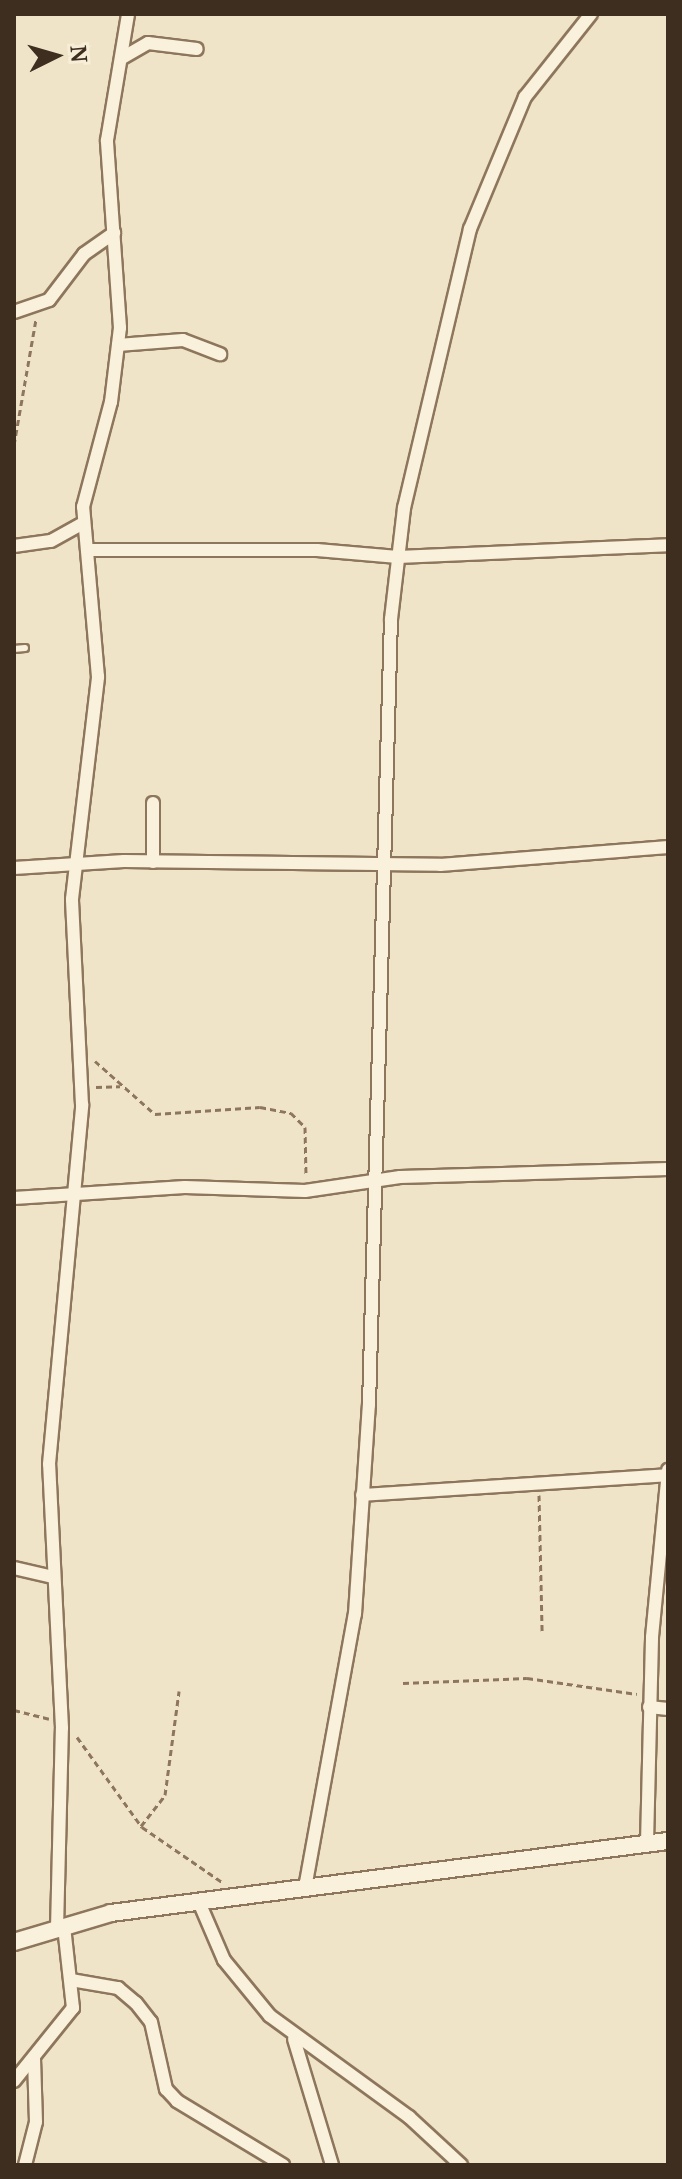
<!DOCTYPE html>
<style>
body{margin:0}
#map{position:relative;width:682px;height:2179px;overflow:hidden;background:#f0e4c8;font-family:"Noto Serif",serif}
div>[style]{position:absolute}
.path>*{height:3px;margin-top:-1.5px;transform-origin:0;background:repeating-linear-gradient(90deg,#8d765c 0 6px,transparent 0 10px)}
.roads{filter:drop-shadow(2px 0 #8d765c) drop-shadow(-2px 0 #8d765c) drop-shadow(0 2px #8d765c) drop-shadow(0 -2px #8d765c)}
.service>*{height:6px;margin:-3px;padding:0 3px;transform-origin:3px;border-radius:3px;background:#faf1dc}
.minor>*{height:12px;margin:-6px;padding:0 6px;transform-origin:6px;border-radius:6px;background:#faf1dc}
.tertiary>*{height:16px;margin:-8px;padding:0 8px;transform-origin:8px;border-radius:8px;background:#faf1dc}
span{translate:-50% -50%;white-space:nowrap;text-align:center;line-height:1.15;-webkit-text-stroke:6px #f7eed8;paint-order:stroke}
.frame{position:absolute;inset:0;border:16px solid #3d2e20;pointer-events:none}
.north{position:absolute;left:16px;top:16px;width:80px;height:80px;-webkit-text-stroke:6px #f7eed8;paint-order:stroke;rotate:85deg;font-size:22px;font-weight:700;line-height:32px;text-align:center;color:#3d2e20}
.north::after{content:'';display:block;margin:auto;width:28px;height:36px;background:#3d2e20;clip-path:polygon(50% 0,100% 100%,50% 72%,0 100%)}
</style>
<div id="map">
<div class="path">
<i style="left:14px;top:445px;width:128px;rotate:-80.1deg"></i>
<i style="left:95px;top:1061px;width:80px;rotate:41.5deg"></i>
<i style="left:155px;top:1114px;width:105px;rotate:-3.8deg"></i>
<i style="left:260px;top:1107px;width:32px;rotate:11deg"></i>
<i style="left:291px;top:1113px;width:20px;rotate:45deg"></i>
<i style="left:305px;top:1127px;width:48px;rotate:88.8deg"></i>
<i style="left:96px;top:1087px;width:24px;rotate:-2deg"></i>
<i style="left:539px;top:1495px;width:136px;rotate:88.7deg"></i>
<i style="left:403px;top:1683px;width:124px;rotate:-2.3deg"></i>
<i style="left:527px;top:1678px;width:111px;rotate:8.3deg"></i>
<i style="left:14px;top:1710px;width:36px;rotate:14deg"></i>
<i style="left:77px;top:1737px;width:111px;rotate:54.2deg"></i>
<i style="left:142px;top:1827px;width:97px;rotate:34.5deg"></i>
<i style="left:141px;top:1826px;width:39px;rotate:-52deg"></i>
<i style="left:165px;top:1795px;width:105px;rotate:-82.3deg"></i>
</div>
<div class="roads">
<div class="service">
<i style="left:14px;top:649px;width:11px;rotate:-5deg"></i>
</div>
<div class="minor">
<i style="left:122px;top:58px;width:30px;rotate:-30deg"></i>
<i style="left:148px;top:43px;width:49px;rotate:7deg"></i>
<i style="left:14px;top:312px;width:37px;rotate:-19deg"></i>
<i style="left:49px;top:300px;width:58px;rotate:-52.7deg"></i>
<i style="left:84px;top:254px;width:37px;rotate:-35deg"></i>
<i style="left:118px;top:345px;width:65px;rotate:-4.4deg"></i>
<i style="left:183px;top:340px;width:40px;rotate:21deg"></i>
<i style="left:14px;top:546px;width:37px;rotate:-8deg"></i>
<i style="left:51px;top:541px;width:37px;rotate:-29deg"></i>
<i style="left:87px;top:550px;width:230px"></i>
<i style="left:317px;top:550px;width:81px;rotate:4.9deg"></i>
<i style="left:398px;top:557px;width:270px;rotate:-2.5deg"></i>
<i style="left:153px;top:803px;width:59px;rotate:90deg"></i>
<i style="left:14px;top:868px;width:110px;rotate:-3.6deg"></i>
<i style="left:124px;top:861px;width:316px;rotate:0.7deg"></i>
<i style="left:440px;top:865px;width:229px;rotate:-4.5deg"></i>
<i style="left:14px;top:1198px;width:171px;rotate:-3.7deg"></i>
<i style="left:185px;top:1187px;width:120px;rotate:1.9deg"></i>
<i style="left:305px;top:1191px;width:96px;rotate:-8.4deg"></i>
<i style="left:400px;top:1177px;width:268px;rotate:-1.7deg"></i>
<i style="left:362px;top:1495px;width:307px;rotate:-3.7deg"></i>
<i style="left:14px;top:1568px;width:40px;rotate:13deg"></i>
<i style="left:649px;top:1707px;width:19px;rotate:6deg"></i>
<i style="left:647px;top:1843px;width:206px;rotate:-88.6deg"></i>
<i style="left:652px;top:1637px;width:168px;rotate:-84.5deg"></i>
<i style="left:305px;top:1888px;width:279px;rotate:-79.7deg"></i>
<i style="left:355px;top:1614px;width:209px;rotate:-86.2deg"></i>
<i style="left:369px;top:1405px;width:786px;rotate:-88.4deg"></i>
<i style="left:391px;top:619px;width:112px;rotate:-83.3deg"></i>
<i style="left:404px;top:508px;width:287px;rotate:-76.7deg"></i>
<i style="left:470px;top:229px;width:143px;rotate:-67.4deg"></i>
<i style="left:525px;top:97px;width:106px;rotate:-51.5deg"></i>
<i style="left:199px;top:1902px;width:63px;rotate:66.7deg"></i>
<i style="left:224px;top:1960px;width:72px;rotate:50.6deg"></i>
<i style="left:270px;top:2016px;width:172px;rotate:36deg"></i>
<i style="left:409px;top:2117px;width:71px;rotate:42.7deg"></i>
<i style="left:57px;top:1929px;width:201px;rotate:-88.6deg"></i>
<i style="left:62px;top:1728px;width:264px;rotate:-92.8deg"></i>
<i style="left:49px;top:1464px;width:361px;rotate:-84.7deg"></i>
<i style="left:82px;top:1105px;width:206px;rotate:-92.8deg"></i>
<i style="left:72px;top:899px;width:224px;rotate:-83.3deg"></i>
<i style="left:98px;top:677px;width:171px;rotate:-95deg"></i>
<i style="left:83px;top:507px;width:109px;rotate:-75.1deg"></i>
<i style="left:111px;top:402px;width:75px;rotate:-83.1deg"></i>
<i style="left:120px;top:328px;width:188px;rotate:-94deg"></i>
<i style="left:107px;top:140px;width:128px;rotate:-80.5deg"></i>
<i style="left:71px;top:1980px;width:48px;rotate:9.7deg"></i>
<i style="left:118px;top:1988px;width:23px;rotate:40deg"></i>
<i style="left:136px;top:2003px;width:24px;rotate:52deg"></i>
<i style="left:151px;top:2022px;width:69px;rotate:77.4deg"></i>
<i style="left:166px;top:2089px;width:16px;rotate:47deg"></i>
<i style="left:177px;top:2101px;width:124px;rotate:31.1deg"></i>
<i style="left:294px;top:2039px;width:132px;rotate:73.2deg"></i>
<i style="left:14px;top:2081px;width:94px;rotate:-51.1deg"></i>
<i style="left:73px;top:2008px;width:81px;rotate:-96.3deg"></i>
<i style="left:25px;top:2165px;width:44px;rotate:-75.7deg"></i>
<i style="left:36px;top:2122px;width:65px;rotate:-91.8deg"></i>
</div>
<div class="tertiary">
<i style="left:14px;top:1942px;width:101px;rotate:-16.6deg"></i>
<i style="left:111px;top:1913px;width:562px;rotate:-7.37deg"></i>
</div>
</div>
<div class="frame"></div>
<div class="north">N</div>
</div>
